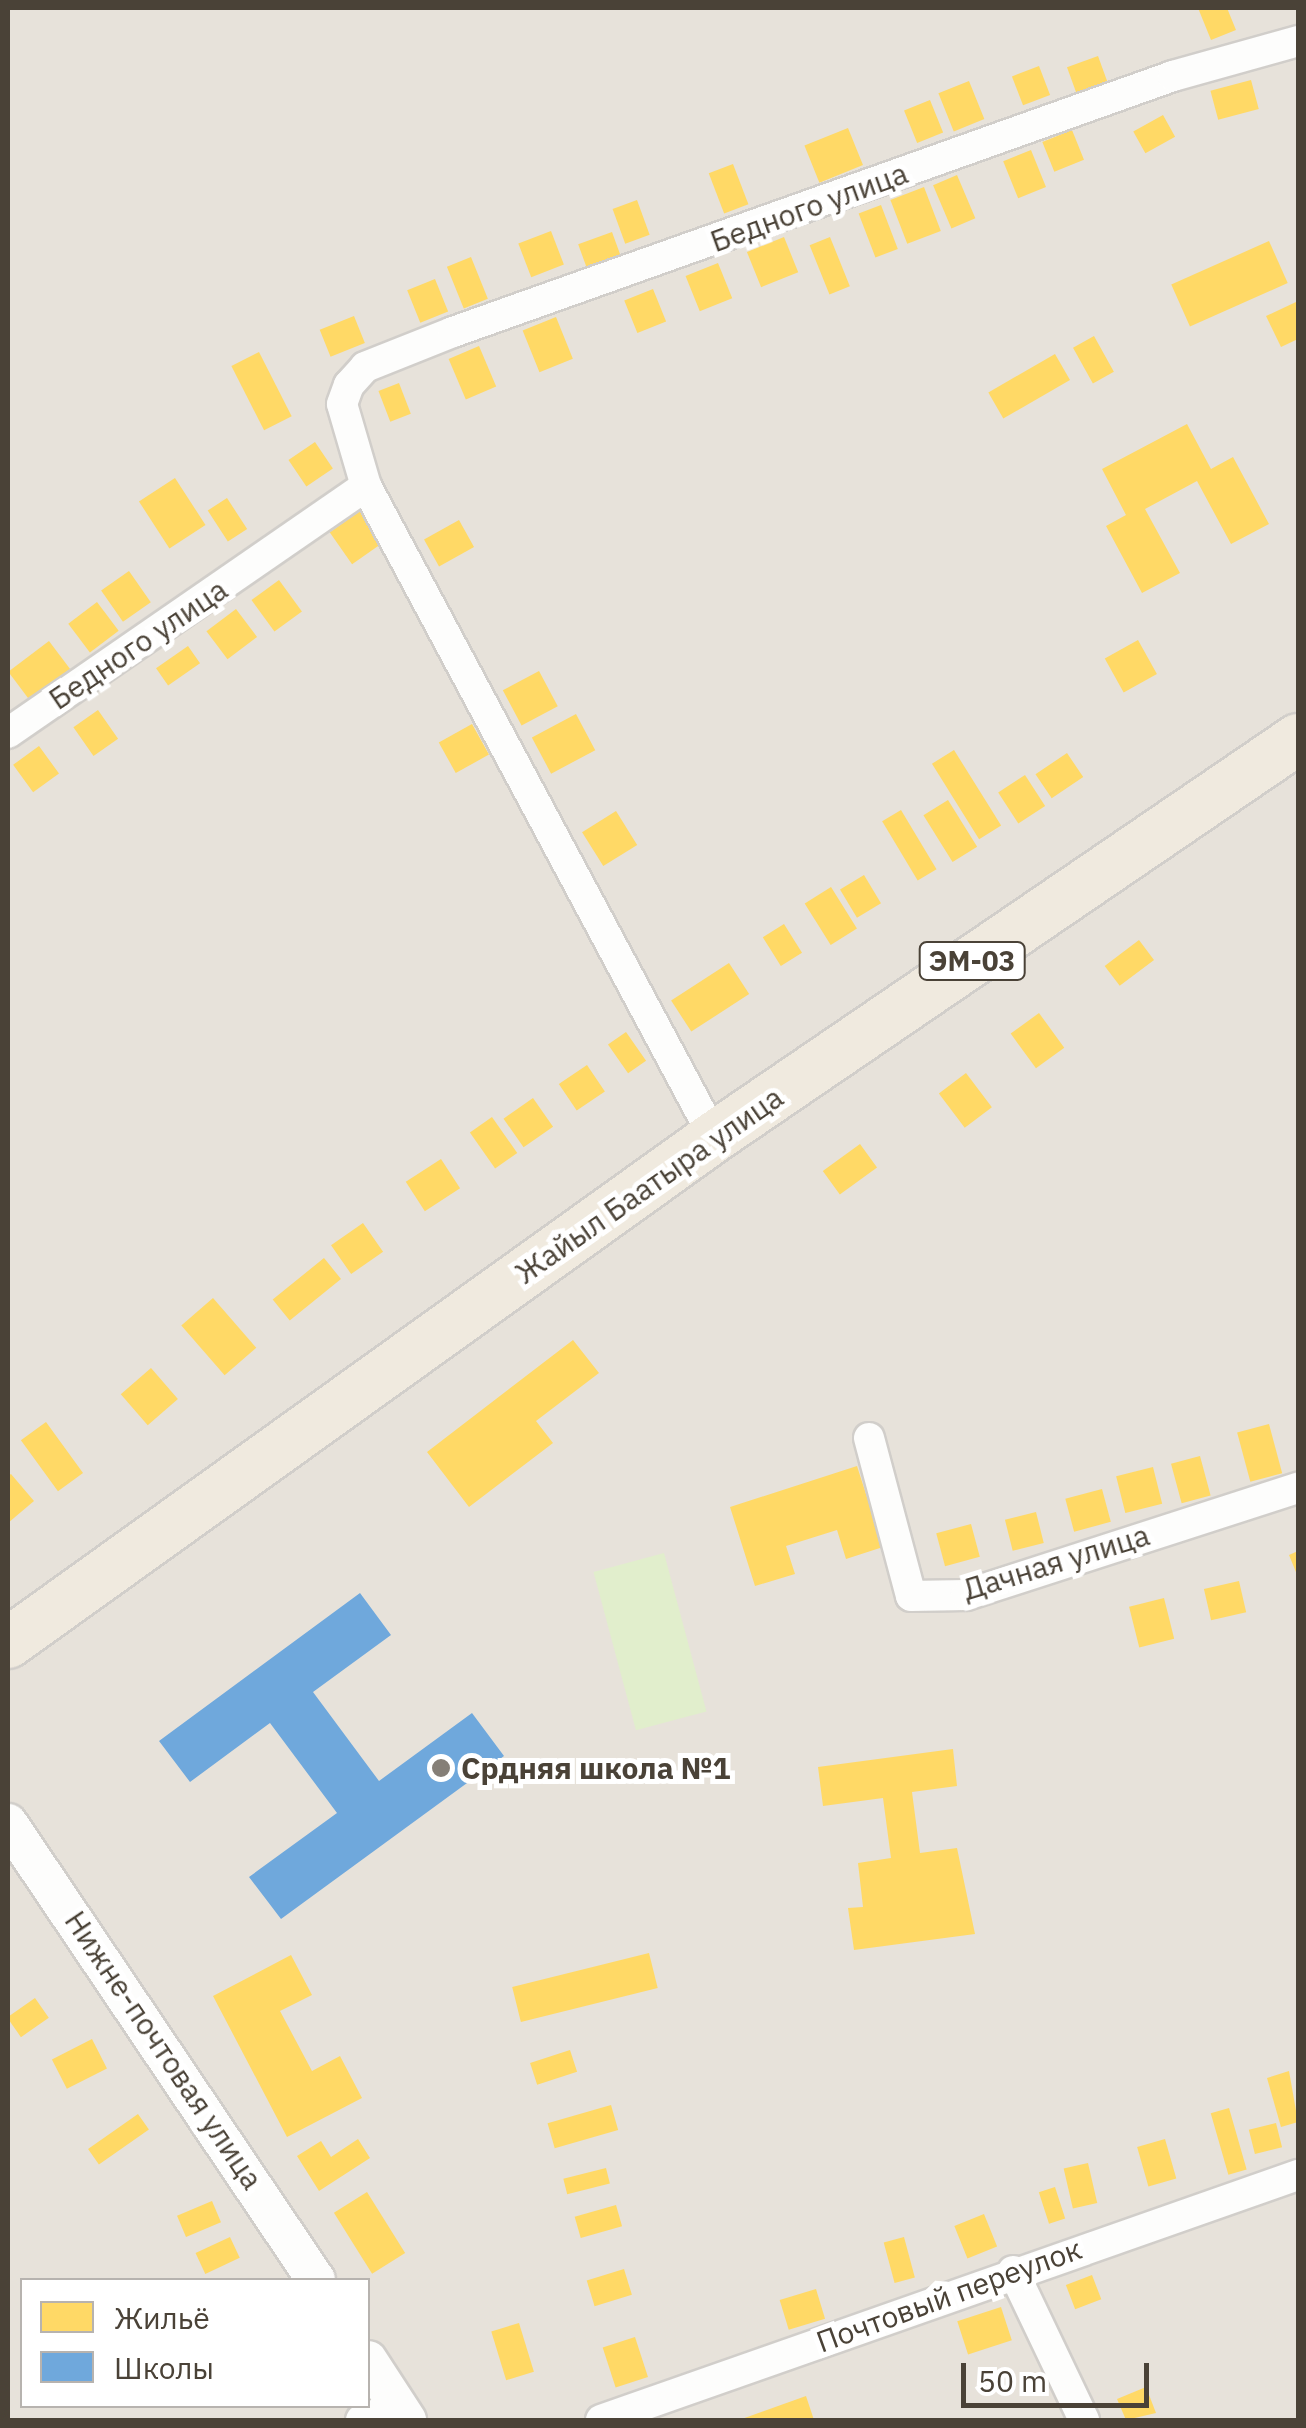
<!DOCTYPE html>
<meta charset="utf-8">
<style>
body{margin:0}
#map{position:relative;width:1306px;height:2428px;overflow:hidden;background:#f2f1ed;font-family:"IBM Plex Sans",sans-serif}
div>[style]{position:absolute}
.residential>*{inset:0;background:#e7e2da}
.green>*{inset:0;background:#e1eecc;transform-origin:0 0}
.homes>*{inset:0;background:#ffd966;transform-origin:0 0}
.schools>*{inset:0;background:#6fa8dc}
.roads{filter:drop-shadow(2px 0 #d1ceca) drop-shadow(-2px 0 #d1ceca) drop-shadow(0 2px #d1ceca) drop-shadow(0 -2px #d1ceca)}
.minor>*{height:30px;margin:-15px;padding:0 15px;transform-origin:15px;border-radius:15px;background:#fdfdfc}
.tertiary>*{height:38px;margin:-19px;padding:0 19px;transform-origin:19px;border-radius:19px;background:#fdfdfc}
.trunk>*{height:50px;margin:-25px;padding:0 25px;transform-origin:25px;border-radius:25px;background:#f0eadf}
.dots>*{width:28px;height:28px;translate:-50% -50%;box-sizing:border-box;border:5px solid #fff;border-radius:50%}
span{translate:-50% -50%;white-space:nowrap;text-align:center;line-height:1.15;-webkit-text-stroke:10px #fff;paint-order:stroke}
.shield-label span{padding:2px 8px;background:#fff;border:2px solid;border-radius:8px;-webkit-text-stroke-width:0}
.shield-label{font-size:28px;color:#4a4237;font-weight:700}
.street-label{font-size:30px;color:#4a4237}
.poi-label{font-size:30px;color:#4a4237;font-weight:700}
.left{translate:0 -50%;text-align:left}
.frame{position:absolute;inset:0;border:10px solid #4a4237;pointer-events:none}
.legend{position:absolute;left:20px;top:2278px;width:350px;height:130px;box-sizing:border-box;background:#fff;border:2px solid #b7b3af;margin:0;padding:12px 18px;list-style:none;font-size:30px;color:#4a4237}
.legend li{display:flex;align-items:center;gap:20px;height:50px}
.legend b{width:50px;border:2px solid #b7b3af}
.scale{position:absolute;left:961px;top:2363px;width:188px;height:45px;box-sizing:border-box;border:5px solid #4a4237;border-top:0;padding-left:12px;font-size:30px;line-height:35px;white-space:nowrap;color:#4a4237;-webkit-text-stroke:8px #fff;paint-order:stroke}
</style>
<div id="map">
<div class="residential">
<i style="clip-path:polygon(evenodd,8px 8px,1298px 8px,1298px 2420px,8px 2420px,8px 8px,22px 2280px,368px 2280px,368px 2406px,22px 2406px,22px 2280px)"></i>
</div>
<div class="green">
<i style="left:664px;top:1553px;width:164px;height:73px;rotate:75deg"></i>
</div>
<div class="homes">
<i style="clip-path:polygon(1198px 8px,1227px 8px,1236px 30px,1211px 40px)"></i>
<i style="left:1098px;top:56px;width:29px;height:33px;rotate:70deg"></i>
<i style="left:1039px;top:66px;width:31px;height:29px;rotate:69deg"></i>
<i style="left:1251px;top:80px;width:30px;height:42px;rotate:75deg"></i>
<i style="left:969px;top:81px;width:41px;height:33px;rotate:68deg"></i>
<i style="left:930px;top:100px;width:35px;height:28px;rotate:68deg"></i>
<i style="left:1163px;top:115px;width:25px;height:34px;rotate:61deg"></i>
<i style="left:848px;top:128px;width:40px;height:47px;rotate:68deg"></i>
<i style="left:1072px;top:130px;width:32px;height:32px;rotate:68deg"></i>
<i style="left:1031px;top:150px;width:40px;height:30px;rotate:68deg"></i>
<i style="left:733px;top:164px;width:43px;height:26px;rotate:69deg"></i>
<i style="left:957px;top:175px;width:47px;height:26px;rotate:67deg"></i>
<i style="left:924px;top:187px;width:47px;height:36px;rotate:69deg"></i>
<i style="left:637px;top:200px;width:37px;height:26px;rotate:70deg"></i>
<i style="left:881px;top:205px;width:47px;height:24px;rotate:69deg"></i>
<i style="left:551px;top:231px;width:36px;height:35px;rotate:69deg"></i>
<i style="left:612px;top:232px;width:29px;height:36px;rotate:70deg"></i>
<i style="left:784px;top:237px;width:38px;height:40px;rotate:68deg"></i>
<i style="left:830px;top:237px;width:53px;height:22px;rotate:68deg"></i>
<i style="left:1269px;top:241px;width:46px;height:107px;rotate:66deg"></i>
<i style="left:471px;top:257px;width:45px;height:26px;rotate:68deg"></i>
<i style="left:718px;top:263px;width:38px;height:35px;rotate:68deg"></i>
<i style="left:435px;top:279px;width:35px;height:30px;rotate:68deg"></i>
<i style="left:653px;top:289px;width:35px;height:31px;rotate:68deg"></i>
<i style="clip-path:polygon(1296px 302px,1298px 339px,1281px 347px,1266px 316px)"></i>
<i style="left:354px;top:316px;width:29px;height:37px;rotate:68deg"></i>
<i style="left:556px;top:317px;width:45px;height:36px;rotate:68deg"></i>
<i style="left:1094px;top:336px;width:41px;height:24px;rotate:61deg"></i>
<i style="left:479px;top:346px;width:44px;height:33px;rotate:67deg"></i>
<i style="left:259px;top:352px;width:72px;height:31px;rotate:63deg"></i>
<i style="left:1055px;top:354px;width:30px;height:77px;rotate:60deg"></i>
<i style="left:399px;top:383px;width:33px;height:22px;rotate:69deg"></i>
<i style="clip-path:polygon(1187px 424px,1211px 469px,1233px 457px,1269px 524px,1231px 544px,1197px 481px,1145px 509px,1180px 573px,1142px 593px,1106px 526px,1126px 515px,1102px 469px)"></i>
<i style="left:315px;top:442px;width:32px;height:32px;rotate:56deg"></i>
<i style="left:175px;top:478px;width:56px;height:43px;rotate:57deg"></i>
<i style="left:227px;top:498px;width:37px;height:23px;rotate:57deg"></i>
<i style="left:360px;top:511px;width:39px;height:37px;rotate:55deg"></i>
<i style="left:459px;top:520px;width:31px;height:40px;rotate:61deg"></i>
<i style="left:129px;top:571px;width:38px;height:34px;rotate:55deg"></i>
<i style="left:279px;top:580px;width:39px;height:34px;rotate:54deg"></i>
<i style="left:97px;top:602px;width:36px;height:36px;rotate:53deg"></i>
<i style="left:236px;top:609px;width:35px;height:37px;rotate:53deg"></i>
<i style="left:1138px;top:640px;width:39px;height:38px;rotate:61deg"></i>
<i style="left:49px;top:641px;width:35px;height:51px;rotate:53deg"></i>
<i style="left:188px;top:646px;width:21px;height:39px;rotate:55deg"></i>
<i style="left:539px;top:671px;width:40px;height:41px;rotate:62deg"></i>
<i style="left:98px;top:710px;width:35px;height:30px;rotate:55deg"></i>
<i style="left:576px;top:714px;width:41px;height:50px;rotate:62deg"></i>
<i style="left:472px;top:724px;width:35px;height:38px;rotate:61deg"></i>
<i style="left:39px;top:746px;width:34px;height:32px;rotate:54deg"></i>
<i style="left:954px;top:750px;width:89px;height:26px;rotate:58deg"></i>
<i style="left:1067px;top:753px;width:29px;height:38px;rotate:56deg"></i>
<i style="left:1025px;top:775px;width:37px;height:32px;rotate:57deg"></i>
<i style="left:948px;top:800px;width:55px;height:29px;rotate:58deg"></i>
<i style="left:901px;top:810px;width:69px;height:22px;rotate:59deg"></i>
<i style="left:616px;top:811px;width:40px;height:40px;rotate:58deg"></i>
<i style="left:864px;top:875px;width:33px;height:28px;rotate:59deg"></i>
<i style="left:831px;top:887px;width:49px;height:31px;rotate:58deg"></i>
<i style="left:784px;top:924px;width:34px;height:25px;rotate:58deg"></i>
<i style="left:1139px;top:940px;width:25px;height:43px;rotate:53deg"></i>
<i style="left:729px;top:963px;width:37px;height:69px;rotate:57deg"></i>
<i style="left:1039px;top:1013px;width:43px;height:35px;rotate:54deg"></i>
<i style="left:626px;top:1032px;width:35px;height:22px;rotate:55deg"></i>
<i style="left:587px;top:1065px;width:32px;height:34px;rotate:56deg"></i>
<i style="left:966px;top:1073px;width:43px;height:34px;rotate:53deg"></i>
<i style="left:533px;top:1098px;width:35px;height:36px;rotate:55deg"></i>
<i style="left:492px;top:1117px;width:44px;height:27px;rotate:55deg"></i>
<i style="left:860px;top:1144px;width:29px;height:46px;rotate:54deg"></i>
<i style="left:441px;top:1159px;width:35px;height:42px;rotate:57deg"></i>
<i style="left:363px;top:1223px;width:35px;height:39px;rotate:55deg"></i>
<i style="left:324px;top:1258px;width:27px;height:66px;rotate:51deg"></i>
<i style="left:213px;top:1298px;width:66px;height:42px;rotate:49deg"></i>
<i style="clip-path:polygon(573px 1340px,599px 1373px,536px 1421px,553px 1443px,469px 1507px,427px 1452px)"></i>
<i style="left:151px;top:1368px;width:41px;height:40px;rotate:49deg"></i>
<i style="left:46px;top:1422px;width:63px;height:31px;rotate:54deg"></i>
<i style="left:1269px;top:1424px;width:51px;height:33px;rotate:75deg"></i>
<i style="left:1200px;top:1456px;width:41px;height:30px;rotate:75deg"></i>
<i style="clip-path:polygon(857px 1466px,883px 1547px,846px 1559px,837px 1530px,786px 1546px,795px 1574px,755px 1586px,730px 1507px)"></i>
<i style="left:1153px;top:1467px;width:38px;height:38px;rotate:76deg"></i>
<i style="clip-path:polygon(11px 1474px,34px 1501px,8px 1523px,8px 1476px)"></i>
<i style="left:1102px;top:1489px;width:34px;height:38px;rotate:75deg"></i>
<i style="left:1036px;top:1512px;width:32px;height:32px;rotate:76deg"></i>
<i style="left:971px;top:1524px;width:34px;height:36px;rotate:75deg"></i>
<i style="clip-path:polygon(1298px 1551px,1298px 1577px,1289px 1555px)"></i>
<i style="left:1239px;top:1581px;width:32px;height:36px;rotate:77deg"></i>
<i style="left:1164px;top:1598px;width:42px;height:36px;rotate:76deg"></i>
<i style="clip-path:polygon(953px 1749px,957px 1786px,912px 1792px,920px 1853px,957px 1848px,975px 1934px,854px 1950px,848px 1908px,863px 1907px,858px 1863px,891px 1858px,883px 1798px,823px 1806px,818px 1767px)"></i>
<i style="left:649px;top:1953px;width:36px;height:141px;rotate:76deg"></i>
<i style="clip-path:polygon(291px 1955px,312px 1995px,280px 2011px,312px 2071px,340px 2056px,362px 2098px,287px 2137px,213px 1996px)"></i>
<i style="left:35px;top:1998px;width:24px;height:34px;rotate:55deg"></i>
<i style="left:92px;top:2039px;width:33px;height:45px;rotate:63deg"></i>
<i style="left:570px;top:2050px;width:23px;height:42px;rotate:72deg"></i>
<i style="clip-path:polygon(1289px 2071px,1298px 2122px,1281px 2127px,1267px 2078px)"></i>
<i style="left:611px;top:2105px;width:26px;height:66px;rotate:74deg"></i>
<i style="left:1229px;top:2108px;width:64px;height:19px;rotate:74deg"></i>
<i style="left:138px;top:2114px;width:19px;height:61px;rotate:55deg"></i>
<i style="left:1276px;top:2123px;width:25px;height:28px;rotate:76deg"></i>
<i style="clip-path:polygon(358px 2139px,370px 2158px,319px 2191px,297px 2156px,321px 2141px,331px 2157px)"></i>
<i style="left:1165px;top:2139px;width:41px;height:29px;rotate:74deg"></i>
<i style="left:1088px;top:2163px;width:41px;height:25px;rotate:77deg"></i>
<i style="left:606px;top:2168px;width:16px;height:44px;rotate:76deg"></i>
<i style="left:1055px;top:2187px;width:33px;height:17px;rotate:72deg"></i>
<i style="left:367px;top:2192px;width:72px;height:39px;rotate:58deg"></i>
<i style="left:212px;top:2201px;width:23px;height:38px;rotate:67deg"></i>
<i style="left:616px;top:2205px;width:22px;height:43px;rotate:74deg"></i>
<i style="left:984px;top:2214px;width:35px;height:32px;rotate:68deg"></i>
<i style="left:230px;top:2237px;width:23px;height:38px;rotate:65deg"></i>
<i style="left:904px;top:2237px;width:42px;height:21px;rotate:75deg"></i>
<i style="left:624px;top:2269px;width:27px;height:39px;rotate:73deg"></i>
<i style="left:1092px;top:2275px;width:26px;height:28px;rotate:69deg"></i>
<i style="left:816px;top:2289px;width:31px;height:38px;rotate:73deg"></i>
<i style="left:1001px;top:2307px;width:35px;height:46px;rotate:72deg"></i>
<i style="left:519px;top:2323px;width:51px;height:29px;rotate:73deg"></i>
<i style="left:635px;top:2337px;width:42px;height:34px;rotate:72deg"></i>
<i style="clip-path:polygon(1146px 2387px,1156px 2413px,1126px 2420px,1117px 2399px)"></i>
<i style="clip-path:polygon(806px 2396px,814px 2420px,739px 2420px)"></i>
</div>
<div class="schools">
<i style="clip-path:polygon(360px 1593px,391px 1635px,313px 1692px,379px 1781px,472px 1713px,504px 1756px,281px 1919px,249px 1877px,337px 1813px,270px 1723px,190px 1782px,159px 1741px)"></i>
</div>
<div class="roads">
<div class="minor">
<i style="left:8px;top:733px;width:435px;rotate:-34.6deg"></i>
<i style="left:714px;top:1137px;width:738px;rotate:-118.13deg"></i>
<i style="left:366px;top:486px;width:85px;rotate:-106.3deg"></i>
<i style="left:342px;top:404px;width:20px;rotate:-70deg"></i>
<i style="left:349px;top:385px;width:24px;rotate:-48deg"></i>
<i style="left:365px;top:367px;width:95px;rotate:-21.7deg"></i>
<i style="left:453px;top:332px;width:764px;rotate:-19.57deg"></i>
<i style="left:1173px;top:76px;width:130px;rotate:-15.6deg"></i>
<i style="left:869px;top:1438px;width:163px;rotate:75.1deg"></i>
<i style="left:911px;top:1596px;width:55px;rotate:-1deg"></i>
<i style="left:966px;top:1595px;width:349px;rotate:-17.9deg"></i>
<i style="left:1013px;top:2271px;width:165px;rotate:64.5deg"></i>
<i style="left:361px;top:2420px;width:39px;rotate:-21deg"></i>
<i style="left:601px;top:2420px;width:739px;rotate:-19.37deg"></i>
</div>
<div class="tertiary">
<i style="left:8px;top:1823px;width:551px;rotate:56.02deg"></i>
<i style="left:368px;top:2360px;width:72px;rotate:57deg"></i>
</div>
<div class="trunk">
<i style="left:8px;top:1643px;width:869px;rotate:-35.63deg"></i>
<i style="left:714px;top:1137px;width:707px;rotate:-34.27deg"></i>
</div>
</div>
<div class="dots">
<i style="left:441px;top:1768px;background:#857f77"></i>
</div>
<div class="shield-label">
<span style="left:972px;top:961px">ЭМ-03</span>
</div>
<div class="street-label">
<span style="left:809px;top:207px;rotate:-20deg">Бедного улица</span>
<span style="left:138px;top:644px;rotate:-34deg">Бедного улица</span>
<span style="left:649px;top:1185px;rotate:-35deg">Жайыл Баатыра улица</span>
<span style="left:1056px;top:1562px;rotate:-17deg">Дачная улица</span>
<span style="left:164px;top:2050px;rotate:56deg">Нижне-почтовая улица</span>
<span style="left:949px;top:2295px;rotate:-20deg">Почтовый переулок</span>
</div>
<div class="poi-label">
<span class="left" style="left:461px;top:1768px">Срдняя школа №1</span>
</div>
<div class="frame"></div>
<ul class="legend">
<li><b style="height:28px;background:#ffd966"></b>Жильё</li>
<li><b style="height:28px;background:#6fa8dc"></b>Школы</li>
</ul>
<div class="scale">50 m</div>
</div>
